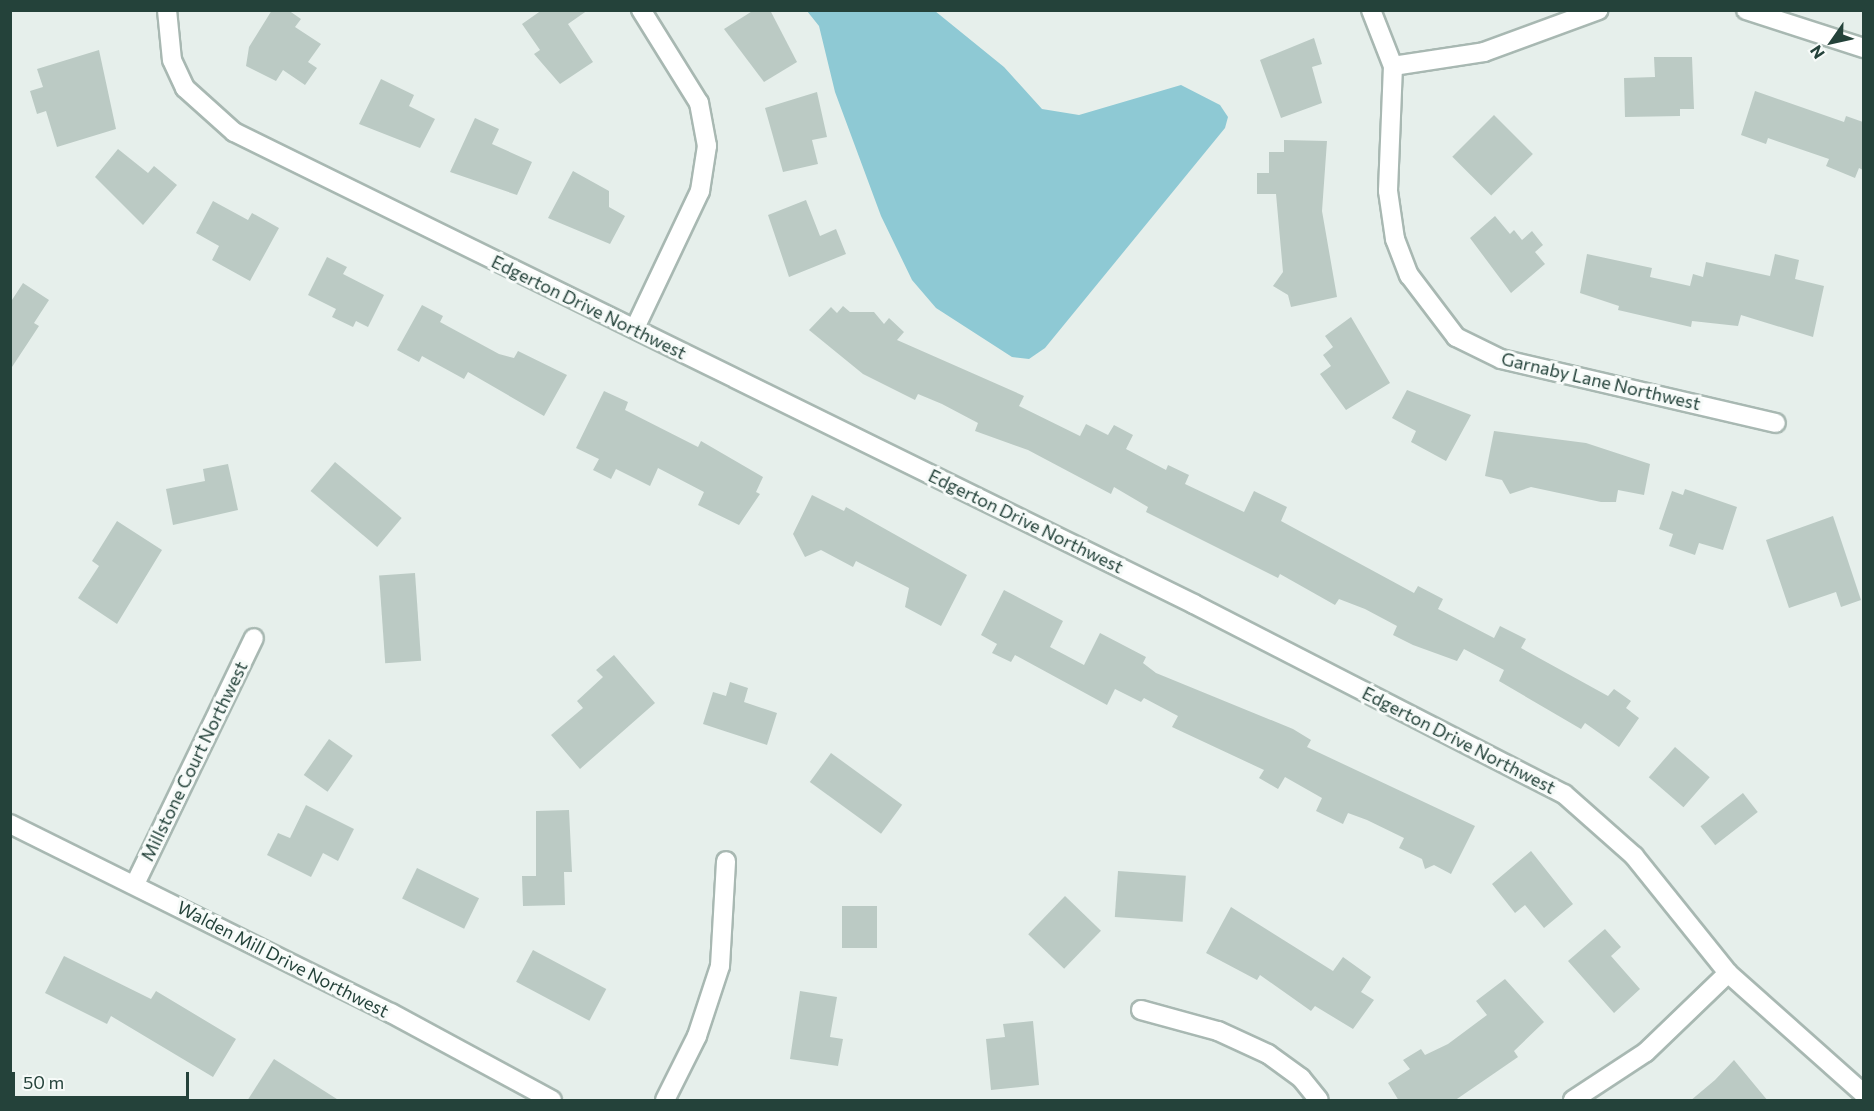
<!DOCTYPE html>
<style>
body{margin:0}
#map{position:relative;width:1874px;height:1111px;overflow:hidden;background:#e6efeb;font-family:Commissioner,sans-serif}
div>[style]{position:absolute}
.water>*{inset:0;background:#8ec9d4}
.building>*{inset:0;background:#bbcac4;transform-origin:0 0}
.roads{filter:drop-shadow(2px 0 #a8b8b2) drop-shadow(-2px 0 #a8b8b2) drop-shadow(0 2px #a8b8b2) drop-shadow(0 -2px #a8b8b2)}
.minor>*{height:18px;margin:-9px;padding:0 9px;transform-origin:9px;border-radius:9px;background:#fff}
span{translate:-50% -50%;white-space:nowrap;text-align:center;line-height:1.15;-webkit-text-stroke:6px #f7fbf9;paint-order:stroke}
.street-label{font-size:18px;color:#24423a}
.frame{position:absolute;inset:0;border:12px solid #24423a;pointer-events:none}
.north{position:absolute;left:1802px;top:12px;width:60px;height:60px;-webkit-text-stroke:4px #f7fbf9;paint-order:stroke;rotate:236deg;font-size:16px;font-weight:700;line-height:24px;text-align:center;color:#24423a}
.north::after{content:'';display:block;margin:auto;width:21px;height:27px;background:#24423a;clip-path:polygon(50% 0,100% 100%,50% 72%,0 100%)}
.scale{position:absolute;left:12px;top:1072px;width:177px;height:27px;box-sizing:border-box;border:3px solid #24423a;border-top:0;padding-left:8px;font-size:18px;line-height:21px;white-space:nowrap;color:#24423a;-webkit-text-stroke:4px #f7fbf9;paint-order:stroke}
</style>
<div id="map">
<div class="water">
<i style="clip-path:polygon(807px 11px,935px 11px,1004px 67px,1042px 109px,1079px 115px,1181px 85px,1220px 105px,1228px 117px,1225px 128px,1045px 348px,1029px 359px,1012px 357px,936px 308px,912px 280px,881px 216px,835px 92px,819px 26px)"></i>
</div>
<div class="building">
<i style="clip-path:polygon(272px 10px,288px 10px,301px 19px,295px 27px,321px 44px,308px 62px,317px 68px,305px 85px,283px 70px,276px 81px,246px 66px,249px 47px)"></i>
<i style="clip-path:polygon(542px 10px,588px 10px,568px 24px,593px 62px,560px 84px,534px 54px,540px 50px,522px 24px)"></i>
<i style="clip-path:polygon(754px 10px,770px 10px,797px 62px,764px 82px,724px 29px)"></i>
<i style="clip-path:polygon(1314px 38px,1322px 64px,1312px 67px,1322px 103px,1281px 118px,1260px 60px)"></i>
<i style="clip-path:polygon(99px 50px,116px 129px,57px 147px,46px 111px,37px 114px,30px 91px,43px 87px,37px 69px)"></i>
<i style="clip-path:polygon(1654px 57px,1692px 57px,1694px 109px,1680px 109px,1680px 116px,1625px 117px,1624px 78px,1655px 77px)"></i>
<i style="clip-path:polygon(381px 79px,414px 95px,409px 106px,435px 119px,420px 148px,359px 124px)"></i>
<i style="clip-path:polygon(1755px 91px,1844px 122px,1846px 116px,1863px 122px,1863px 170px,1859px 168px,1855px 178px,1826px 166px,1829px 159px,1768px 138px,1766px 144px,1741px 135px)"></i>
<i style="clip-path:polygon(817px 92px,827px 137px,812px 140px,818px 164px,783px 172px,765px 108px)"></i>
<i style="left:1494px;top:115px;width:55px;height:59px;rotate:45deg"></i>
<i style="clip-path:polygon(475px 118px,499px 129px,492px 144px,532px 162px,517px 195px,450px 172px)"></i>
<i style="clip-path:polygon(1284px 140px,1327px 141px,1322px 211px,1337px 297px,1291px 307px,1288px 295px,1273px 286px,1283px 272px,1276px 194px,1257px 194px,1257px 173px,1269px 173px,1269px 152px,1284px 152px)"></i>
<i style="clip-path:polygon(118px 149px,148px 173px,154px 166px,177px 185px,143px 225px,95px 177px)"></i>
<i style="clip-path:polygon(573px 171px,609px 191px,609px 207px,625px 216px,610px 244px,548px 218px)"></i>
<i style="clip-path:polygon(806px 200px,820px 236px,836px 229px,846px 254px,789px 277px,768px 215px)"></i>
<i style="clip-path:polygon(213px 201px,248px 220px,252px 213px,279px 228px,250px 281px,212px 260px,219px 246px,196px 233px)"></i>
<i style="clip-path:polygon(1495px 216px,1510px 234px,1514px 230px,1522px 240px,1532px 231px,1543px 245px,1535px 252px,1545px 264px,1511px 293px,1470px 238px)"></i>
<i style="clip-path:polygon(1587px 254px,1652px 268px,1650px 277px,1690px 286px,1693px 274px,1703px 277px,1706px 262px,1770px 276px,1775px 254px,1799px 260px,1795px 279px,1824px 286px,1813px 337px,1741px 315px,1738px 326px,1692px 321px,1691px 327px,1618px 310px,1619px 306px,1580px 293px)"></i>
<i style="clip-path:polygon(327px 257px,347px 267px,343px 274px,384px 295px,368px 327px,356px 321px,353px 327px,332px 317px,336px 309px,308px 295px)"></i>
<i style="clip-path:polygon(23px 283px,49px 300px,34px 323px,39px 326px,10px 370px,10px 303px)"></i>
<i style="clip-path:polygon(422px 305px,443px 316px,440px 322px,499px 354px,514px 358px,518px 351px,567px 375px,544px 416px,468px 372px,464px 379px,422px 356px,419px 362px,397px 350px)"></i>
<i style="clip-path:polygon(843px 306px,850px 312px,874px 312px,884px 324px,889px 318px,904px 332px,897px 340px,1024px 396px,1019px 406px,1080px 436px,1086px 424px,1108px 435px,1114px 425px,1133px 435px,1126px 449px,1166px 470px,1168px 465px,1189px 475px,1185px 484px,1244px 512px,1254px 491px,1287px 507px,1281px 521px,1414px 593px,1418px 586px,1443px 599px,1438px 609px,1494px 638px,1500px 626px,1526px 639px,1521px 648px,1608px 696px,1614px 689px,1631px 701px,1626px 708px,1639px 718px,1619px 747px,1585px 723px,1581px 729px,1499px 681px,1504px 670px,1464px 649px,1457px 661px,1413px 645px,1393px 635px,1397px 626px,1365px 609px,1339px 599px,1335px 605px,1280px 574px,1278px 578px,1146px 512px,1148px 507px,1114px 487px,1111px 494px,1028px 450px,975px 431px,978px 423px,942px 404px,918px 394px,915px 400px,863px 374px,809px 330px,831px 307px,837px 313px)"></i>
<i style="clip-path:polygon(1351px 317px,1390px 383px,1346px 410px,1320px 374px,1331px 366px,1323px 355px,1333px 347px,1325px 336px)"></i>
<i style="clip-path:polygon(1407px 390px,1471px 415px,1446px 461px,1411px 442px,1416px 431px,1392px 418px)"></i>
<i style="clip-path:polygon(604px 391px,628px 402px,625px 410px,698px 447px,701px 441px,763px 477px,756px 492px,760px 494px,739px 525px,698px 505px,704px 492px,658px 468px,650px 486px,616px 469px,611px 479px,593px 470px,599px 459px,576px 448px)"></i>
<i style="clip-path:polygon(1494px 431px,1586px 443px,1650px 464px,1644px 495px,1618px 490px,1616px 502px,1601px 502px,1531px 487px,1510px 494px,1502px 480px,1485px 476px)"></i>
<i style="left:335px;top:462px;width:87px;height:38px;rotate:40deg"></i>
<i style="clip-path:polygon(228px 464px,238px 510px,173px 525px,166px 489px,205px 481px,203px 469px)"></i>
<i style="clip-path:polygon(1685px 489px,1737px 507px,1723px 550px,1699px 543px,1695px 555px,1669px 546px,1673px 534px,1659px 529px,1672px 491px,1683px 495px)"></i>
<i style="clip-path:polygon(812px 495px,844px 511px,846px 507px,967px 575px,941px 626px,905px 607px,909px 588px,856px 561px,853px 567px,821px 550px,805px 557px,793px 534px)"></i>
<i style="clip-path:polygon(1833px 516px,1861px 600px,1841px 607px,1836px 592px,1789px 608px,1766px 540px)"></i>
<i style="clip-path:polygon(117px 521px,162px 550px,117px 624px,78px 598px,99px 566px,92px 561px)"></i>
<i style="left:415px;top:573px;width:88px;height:36px;rotate:86deg"></i>
<i style="clip-path:polygon(1004px 590px,1063px 621px,1050px 647px,1084px 665px,1100px 633px,1146px 657px,1143px 663px,1156px 673px,1293px 729px,1311px 740px,1307px 747px,1475px 826px,1451px 874px,1434px 865px,1425px 869px,1422px 859px,1399px 848px,1404px 838px,1367px 820px,1348px 813px,1343px 824px,1316px 811px,1322px 798px,1285px 777px,1278px 789px,1259px 778px,1264px 770px,1172px 727px,1178px 716px,1144px 698px,1141px 702px,1115px 689px,1107px 705px,1015px 655px,1011px 662px,992px 653px,997px 644px,981px 635px)"></i>
<i style="clip-path:polygon(614px 655px,655px 703px,580px 769px,551px 735px,583px 708px,577px 701px,603px 677px,596px 670px)"></i>
<i style="clip-path:polygon(730px 682px,748px 688px,744px 702px,777px 713px,767px 745px,703px 724px,713px 692px,726px 696px)"></i>
<i style="left:329px;top:739px;width:29px;height:44px;rotate:35deg"></i>
<i style="left:1675px;top:747px;width:46px;height:40px;rotate:41deg"></i>
<i style="left:831px;top:753px;width:88px;height:36px;rotate:36deg"></i>
<i style="left:1743px;top:793px;width:24px;height:54px;rotate:52deg"></i>
<i style="clip-path:polygon(306px 805px,354px 829px,338px 861px,323px 853px,311px 877px,267px 855px,278px 833px,290px 838px)"></i>
<i style="clip-path:polygon(569px 810px,572px 872px,564px 872px,565px 905px,523px 906px,522px 876px,536px 876px,536px 811px)"></i>
<i style="clip-path:polygon(1531px 851px,1573px 904px,1544px 928px,1525px 905px,1515px 913px,1492px 884px)"></i>
<i style="left:417px;top:868px;width:69px;height:34px;rotate:26deg"></i>
<i style="left:1118px;top:871px;width:68px;height:46px;rotate:4deg"></i>
<i style="left:1065px;top:896px;width:50px;height:53px;rotate:44deg"></i>
<i style="left:842px;top:906px;width:35px;height:42px"></i>
<i style="clip-path:polygon(1231px 907px,1333px 971px,1343px 957px,1371px 977px,1361px 992px,1374px 1000px,1353px 1029px,1315px 1006px,1311px 1011px,1260px 975px,1257px 980px,1206px 953px)"></i>
<i style="clip-path:polygon(1605px 929px,1621px 947px,1611px 956px,1640px 989px,1614px 1013px,1568px 961px)"></i>
<i style="left:533px;top:950px;width:83px;height:36px;rotate:28deg"></i>
<i style="clip-path:polygon(64px 956px,151px 999px,156px 991px,236px 1039px,213px 1077px,111px 1016px,107px 1024px,45px 993px)"></i>
<i style="clip-path:polygon(1505px 979px,1544px 1022px,1514px 1051px,1518px 1057px,1454px 1101px,1399px 1101px,1388px 1083px,1410px 1069px,1403px 1060px,1421px 1049px,1425px 1055px,1448px 1044px,1487px 1015px,1476px 1001px)"></i>
<i style="clip-path:polygon(800px 991px,837px 997px,830px 1037px,843px 1039px,838px 1066px,790px 1059px)"></i>
<i style="clip-path:polygon(1033px 1021px,1039px 1085px,991px 1090px,986px 1039px,1005px 1037px,1003px 1024px)"></i>
<i style="clip-path:polygon(274px 1059px,340px 1101px,247px 1101px)"></i>
<i style="clip-path:polygon(1734px 1060px,1768px 1101px,1690px 1101px,1715px 1080px)"></i>
</div>
<div class="roads">
<div class="minor">
<i style="left:167px;top:10px;width:50px;rotate:84.3deg"></i>
<i style="left:172px;top:60px;width:31px;rotate:65deg"></i>
<i style="left:185px;top:88px;width:66px;rotate:41.9deg"></i>
<i style="left:234px;top:132px;width:1070px;rotate:26.18deg"></i>
<i style="left:1194px;top:604px;width:416px;rotate:27.2deg"></i>
<i style="left:1564px;top:794px;width:94px;rotate:41.5deg"></i>
<i style="left:1634px;top:856px;width:150px;rotate:51.2deg"></i>
<i style="left:1728px;top:973px;width:182px;rotate:41.7deg"></i>
<i style="left:1371px;top:10px;width:60px;rotate:68.6deg"></i>
<i style="left:1393px;top:66px;width:125px;rotate:92.3deg"></i>
<i style="left:1388px;top:191px;width:49px;rotate:81.7deg"></i>
<i style="left:1395px;top:239px;width:39px;rotate:69deg"></i>
<i style="left:1409px;top:275px;width:78px;rotate:52.8deg"></i>
<i style="left:1456px;top:337px;width:50px;rotate:26.1deg"></i>
<i style="left:1501px;top:359px;width:282px;rotate:13.1deg"></i>
<i style="left:1746px;top:10px;width:124px;rotate:17.9deg"></i>
<i style="left:1393px;top:66px;width:92px;rotate:-8.7deg"></i>
<i style="left:1484px;top:52px;width:122px;rotate:-20.1deg"></i>
<i style="left:635px;top:328px;width:152px;rotate:-64.6deg"></i>
<i style="left:700px;top:191px;width:46px;rotate:-81.2deg"></i>
<i style="left:707px;top:146px;width:44px;rotate:-100.5deg"></i>
<i style="left:699px;top:103px;width:110px;rotate:-121.9deg"></i>
<i style="left:10px;top:824px;width:425px;rotate:26.4deg"></i>
<i style="left:391px;top:1013px;width:183px;rotate:28.4deg"></i>
<i style="left:135px;top:884px;width:273px;rotate:-64.2deg"></i>
<i style="left:1141px;top:1010px;width:80px;rotate:15.3deg"></i>
<i style="left:1218px;top:1031px;width:55px;rotate:24.7deg"></i>
<i style="left:1268px;top:1054px;width:41px;rotate:36deg"></i>
<i style="left:1301px;top:1078px;width:28px;rotate:51deg"></i>
<i style="left:665px;top:1100px;width:72px;rotate:-63.4deg"></i>
<i style="left:697px;top:1036px;width:74px;rotate:-71.8deg"></i>
<i style="left:720px;top:966px;width:105px;rotate:-86.7deg"></i>
<i style="left:1573px;top:1100px;width:87px;rotate:-33.3deg"></i>
<i style="left:1646px;top:1052px;width:114px;rotate:-43.9deg"></i>
</div>
</div>
<div class="street-label">
<span style="left:589px;top:307px;rotate:26deg">Edgerton Drive Northwest</span>
<span style="left:1601px;top:381px;rotate:13deg">Garnaby Lane Northwest</span>
<span style="left:1026px;top:521px;rotate:26deg">Edgerton Drive Northwest</span>
<span style="left:1459px;top:740px;rotate:27deg">Edgerton Drive Northwest</span>
<span style="left:194px;top:761px;rotate:-64deg">Millstone Court Northwest</span>
<span style="left:283px;top:959px;rotate:27deg">Walden Mill Drive Northwest</span>
</div>
<div class="frame"></div>
<div class="north">N</div>
<div class="scale">50 m</div>
</div>
